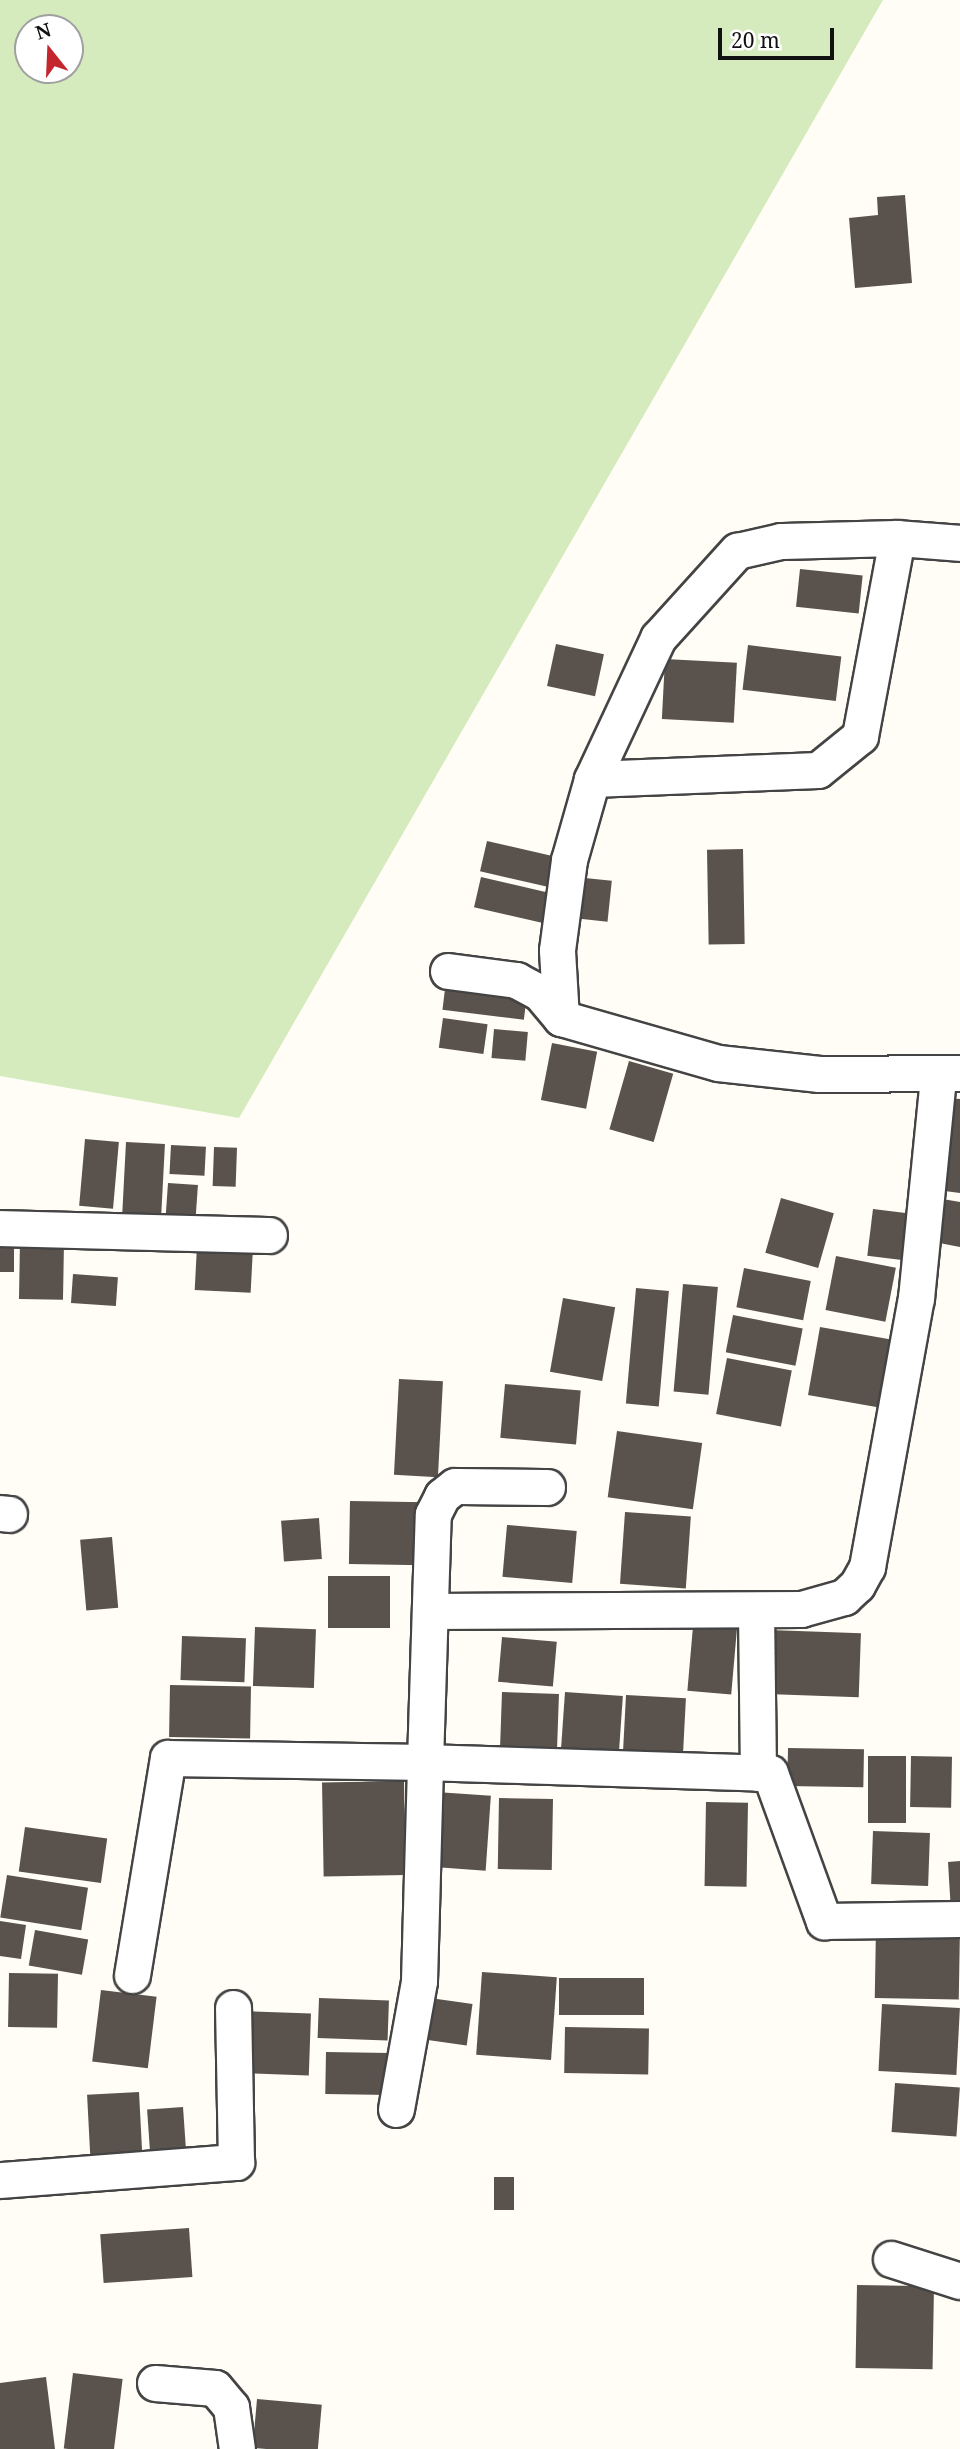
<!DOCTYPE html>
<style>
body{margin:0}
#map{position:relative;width:960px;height:2449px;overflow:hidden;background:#fffdf5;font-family:"Noto Serif",serif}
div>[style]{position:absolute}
.green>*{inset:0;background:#d5ebbd}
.building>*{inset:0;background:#5a524d;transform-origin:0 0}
.roads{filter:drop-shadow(2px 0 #444) drop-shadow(-2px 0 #444) drop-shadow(0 2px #444) drop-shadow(0 -2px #444)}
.minor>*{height:35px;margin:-17.5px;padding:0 17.5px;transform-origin:17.5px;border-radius:17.5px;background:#fff}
span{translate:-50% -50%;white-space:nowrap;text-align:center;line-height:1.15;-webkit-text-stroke:7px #fff;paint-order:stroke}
.north{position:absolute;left:14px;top:14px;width:70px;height:70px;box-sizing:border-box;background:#fff;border:2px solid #a0a0a0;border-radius:50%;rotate:342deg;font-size:19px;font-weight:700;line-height:28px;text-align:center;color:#111}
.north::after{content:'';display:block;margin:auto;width:24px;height:32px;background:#c4262e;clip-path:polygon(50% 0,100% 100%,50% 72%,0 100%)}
.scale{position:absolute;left:718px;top:28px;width:116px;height:32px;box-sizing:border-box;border:4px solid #111;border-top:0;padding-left:9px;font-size:21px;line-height:24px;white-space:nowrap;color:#111;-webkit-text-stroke:5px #fff;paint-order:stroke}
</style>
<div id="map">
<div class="green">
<i style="clip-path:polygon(evenodd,0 0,883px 0,239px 1118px,0 1076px,0 0,70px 28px,70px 70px,28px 70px,28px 28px,70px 28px)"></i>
</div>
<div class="building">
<i style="clip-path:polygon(905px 195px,912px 283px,855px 288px,849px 218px,878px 215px,877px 197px)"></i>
<i style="left:800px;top:569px;width:63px;height:38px;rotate:6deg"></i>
<i style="left:556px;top:644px;width:49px;height:43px;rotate:12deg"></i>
<i style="left:748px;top:645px;width:94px;height:45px;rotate:7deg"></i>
<i style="left:665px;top:659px;width:72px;height:60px;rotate:3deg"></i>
<i style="left:487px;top:841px;width:76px;height:31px;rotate:13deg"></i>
<i style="left:743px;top:849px;width:95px;height:36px;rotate:89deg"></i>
<i style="left:481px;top:877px;width:74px;height:31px;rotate:13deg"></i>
<i style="left:575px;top:877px;width:37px;height:41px;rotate:6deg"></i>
<i style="left:446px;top:981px;width:82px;height:29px;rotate:7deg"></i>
<i style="left:443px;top:1018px;width:45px;height:30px;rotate:8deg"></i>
<i style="left:494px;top:1029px;width:34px;height:29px;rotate:5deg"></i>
<i style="left:552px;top:1043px;width:46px;height:58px;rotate:11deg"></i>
<i style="left:629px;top:1061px;width:46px;height:71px;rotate:16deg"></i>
<i style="clip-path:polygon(949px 1098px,960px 1099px,960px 1193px,937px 1190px)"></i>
<i style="left:85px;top:1139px;width:34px;height:67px;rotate:5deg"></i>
<i style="left:126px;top:1142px;width:39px;height:79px;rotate:3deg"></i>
<i style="left:171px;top:1145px;width:35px;height:29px;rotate:3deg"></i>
<i style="left:214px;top:1147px;width:23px;height:39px;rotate:2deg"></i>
<i style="left:168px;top:1183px;width:30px;height:34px;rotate:4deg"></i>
<i style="left:781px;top:1198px;width:55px;height:57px;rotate:16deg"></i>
<i style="clip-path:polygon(937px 1198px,960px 1202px,960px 1247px,929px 1241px)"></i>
<i style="left:873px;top:1209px;width:41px;height:47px;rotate:7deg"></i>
<i style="left:0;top:1240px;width:14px;height:32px"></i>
<i style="left:20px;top:1241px;width:44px;height:58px;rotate:1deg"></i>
<i style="left:197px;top:1246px;width:56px;height:44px;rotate:3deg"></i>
<i style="left:836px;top:1256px;width:61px;height:55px;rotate:11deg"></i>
<i style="left:744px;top:1268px;width:68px;height:40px;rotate:11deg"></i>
<i style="left:73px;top:1274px;width:45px;height:29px;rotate:4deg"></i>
<i style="left:683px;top:1284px;width:35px;height:108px;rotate:5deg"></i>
<i style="left:636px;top:1288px;width:33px;height:116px;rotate:5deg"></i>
<i style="left:563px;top:1298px;width:53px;height:75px;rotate:10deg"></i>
<i style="left:733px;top:1315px;width:71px;height:38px;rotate:11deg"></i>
<i style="left:820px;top:1327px;width:78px;height:69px;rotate:10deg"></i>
<i style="left:727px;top:1358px;width:66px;height:57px;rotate:11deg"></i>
<i style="left:399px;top:1379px;width:44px;height:96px;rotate:3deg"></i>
<i style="left:505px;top:1384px;width:76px;height:54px;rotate:5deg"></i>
<i style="left:617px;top:1431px;width:86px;height:67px;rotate:8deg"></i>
<i style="left:350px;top:1501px;width:75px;height:63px;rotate:1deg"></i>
<i style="left:625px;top:1512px;width:66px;height:72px;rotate:4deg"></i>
<i style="left:319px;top:1518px;width:41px;height:38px;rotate:86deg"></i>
<i style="left:507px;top:1525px;width:70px;height:52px;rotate:5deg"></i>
<i style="left:112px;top:1537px;width:71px;height:32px;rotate:85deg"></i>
<i style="left:390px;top:1576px;width:52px;height:62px;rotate:90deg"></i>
<i style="left:694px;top:1615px;width:44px;height:76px;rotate:5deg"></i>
<i style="left:255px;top:1627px;width:61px;height:59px;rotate:2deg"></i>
<i style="left:769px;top:1630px;width:92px;height:64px;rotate:2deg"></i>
<i style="left:182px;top:1636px;width:64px;height:44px;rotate:2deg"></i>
<i style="left:502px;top:1637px;width:55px;height:45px;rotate:5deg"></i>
<i style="left:170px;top:1685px;width:81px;height:52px;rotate:1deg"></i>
<i style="left:502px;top:1692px;width:57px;height:67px;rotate:2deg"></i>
<i style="left:565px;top:1692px;width:58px;height:65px;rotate:4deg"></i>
<i style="left:626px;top:1695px;width:60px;height:66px;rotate:3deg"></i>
<i style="left:788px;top:1748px;width:76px;height:38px;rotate:1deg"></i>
<i style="left:868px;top:1756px;width:38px;height:67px"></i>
<i style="left:911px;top:1756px;width:41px;height:51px;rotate:1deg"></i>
<i style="left:404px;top:1781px;width:94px;height:82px;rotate:89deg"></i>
<i style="left:436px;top:1792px;width:55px;height:75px;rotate:4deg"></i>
<i style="left:499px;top:1798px;width:54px;height:71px;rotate:1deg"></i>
<i style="left:706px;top:1802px;width:42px;height:84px;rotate:1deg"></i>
<i style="left:25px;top:1827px;width:83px;height:45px;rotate:8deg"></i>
<i style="left:873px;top:1831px;width:57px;height:53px;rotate:2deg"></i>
<i style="clip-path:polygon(960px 1861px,960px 1911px,951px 1912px,948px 1862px)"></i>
<i style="left:7px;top:1875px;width:82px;height:43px;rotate:9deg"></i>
<i style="clip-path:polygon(0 1921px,26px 1925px,21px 1959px,0 1956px)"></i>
<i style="left:876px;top:1927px;width:84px;height:71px;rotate:1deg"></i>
<i style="left:35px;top:1930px;width:54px;height:36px;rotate:10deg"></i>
<i style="left:482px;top:1972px;width:75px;height:83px;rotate:4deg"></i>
<i style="left:9px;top:1973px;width:49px;height:54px;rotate:1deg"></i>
<i style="left:644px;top:1978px;width:37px;height:85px;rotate:90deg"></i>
<i style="left:101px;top:1990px;width:56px;height:72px;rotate:7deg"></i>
<i style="left:423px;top:1997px;width:50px;height:42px;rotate:8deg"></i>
<i style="left:319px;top:1998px;width:70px;height:40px;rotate:2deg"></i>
<i style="left:882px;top:2004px;width:78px;height:67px;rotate:3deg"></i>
<i style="left:239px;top:2011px;width:72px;height:62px;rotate:2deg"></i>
<i style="left:565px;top:2027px;width:84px;height:46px;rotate:1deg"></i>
<i style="left:326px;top:2052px;width:64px;height:42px;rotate:1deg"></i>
<i style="left:895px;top:2083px;width:65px;height:49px;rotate:4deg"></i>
<i style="left:139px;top:2092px;width:64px;height:52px;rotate:87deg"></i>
<i style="left:183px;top:2107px;width:41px;height:36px;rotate:86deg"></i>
<i style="left:494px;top:2177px;width:20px;height:33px"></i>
<i style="left:189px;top:2228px;width:49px;height:89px;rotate:86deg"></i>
<i style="left:857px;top:2285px;width:77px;height:83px;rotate:1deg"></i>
<i style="left:73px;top:2373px;width:50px;height:76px;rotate:7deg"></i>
<i style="clip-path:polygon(46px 2377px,55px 2449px,0 2449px,0 2383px)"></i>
<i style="left:257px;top:2399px;width:65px;height:49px;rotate:5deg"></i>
</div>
<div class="roads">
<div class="minor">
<i style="left:592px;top:779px;width:226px;rotate:-2.3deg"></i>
<i style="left:818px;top:770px;width:54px;rotate:-39deg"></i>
<i style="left:860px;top:736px;width:201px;rotate:-79.4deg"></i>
<i style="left:897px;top:538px;width:63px;rotate:4.5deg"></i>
<i style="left:448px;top:971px;width:69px;rotate:7.5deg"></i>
<i style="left:516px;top:980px;width:27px;rotate:28deg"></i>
<i style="left:540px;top:993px;width:33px;rotate:50deg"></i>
<i style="left:561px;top:1018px;width:163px;rotate:16deg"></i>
<i style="left:718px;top:1063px;width:102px;rotate:6.2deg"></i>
<i style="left:819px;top:1074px;width:141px;rotate:-0.4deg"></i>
<i style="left:561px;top:1018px;width:68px;rotate:-93.4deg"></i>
<i style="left:557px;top:950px;width:91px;rotate:-82.4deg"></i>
<i style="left:569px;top:860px;width:84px;rotate:-74.1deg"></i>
<i style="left:592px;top:779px;width:156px;rotate:-64.9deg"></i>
<i style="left:658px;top:638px;width:118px;rotate:-47.8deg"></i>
<i style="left:737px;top:551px;width:45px;rotate:-12.8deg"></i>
<i style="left:781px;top:541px;width:116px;rotate:-1.5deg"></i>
<i style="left:0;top:1228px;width:269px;rotate:1.5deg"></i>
<i style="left:0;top:1513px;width:9px;rotate:6deg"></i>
<i style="left:756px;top:1610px;width:163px;rotate:89.3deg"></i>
<i style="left:430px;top:1611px;width:371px;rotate:-0.3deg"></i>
<i style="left:801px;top:1609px;width:45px;rotate:-15.6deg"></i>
<i style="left:844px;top:1597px;width:18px;rotate:-43deg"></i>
<i style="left:857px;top:1585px;width:21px;rotate:-61deg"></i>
<i style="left:867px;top:1567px;width:273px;rotate:-79.7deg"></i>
<i style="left:916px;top:1298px;width:223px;rotate:-84.3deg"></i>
<i style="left:132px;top:1975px;width:220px;rotate:-80.6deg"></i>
<i style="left:168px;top:1758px;width:257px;rotate:0.9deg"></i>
<i style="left:425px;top:1762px;width:248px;rotate:-88.2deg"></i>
<i style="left:433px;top:1514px;width:20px;rotate:-63deg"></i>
<i style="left:442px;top:1496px;width:16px;rotate:-38deg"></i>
<i style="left:455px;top:1486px;width:92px;rotate:0.6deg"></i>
<i style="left:396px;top:2109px;width:130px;rotate:-79.8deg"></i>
<i style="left:419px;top:1981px;width:219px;rotate:-88.4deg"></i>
<i style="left:425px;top:1762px;width:345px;rotate:1.8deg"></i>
<i style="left:770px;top:1773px;width:158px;rotate:70deg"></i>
<i style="left:824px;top:1921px;width:136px;rotate:-0.8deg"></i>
<i style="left:0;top:2180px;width:237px;rotate:-4.4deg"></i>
<i style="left:236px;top:2162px;width:154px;rotate:-91.1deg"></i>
<i style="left:891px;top:2259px;width:72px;rotate:17.7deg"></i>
<i style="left:155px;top:2383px;width:60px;rotate:4.8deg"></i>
<i style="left:215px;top:2388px;width:25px;rotate:50deg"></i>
<i style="left:231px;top:2407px;width:42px;rotate:81.9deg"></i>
</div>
</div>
<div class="north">N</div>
<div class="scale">20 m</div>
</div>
